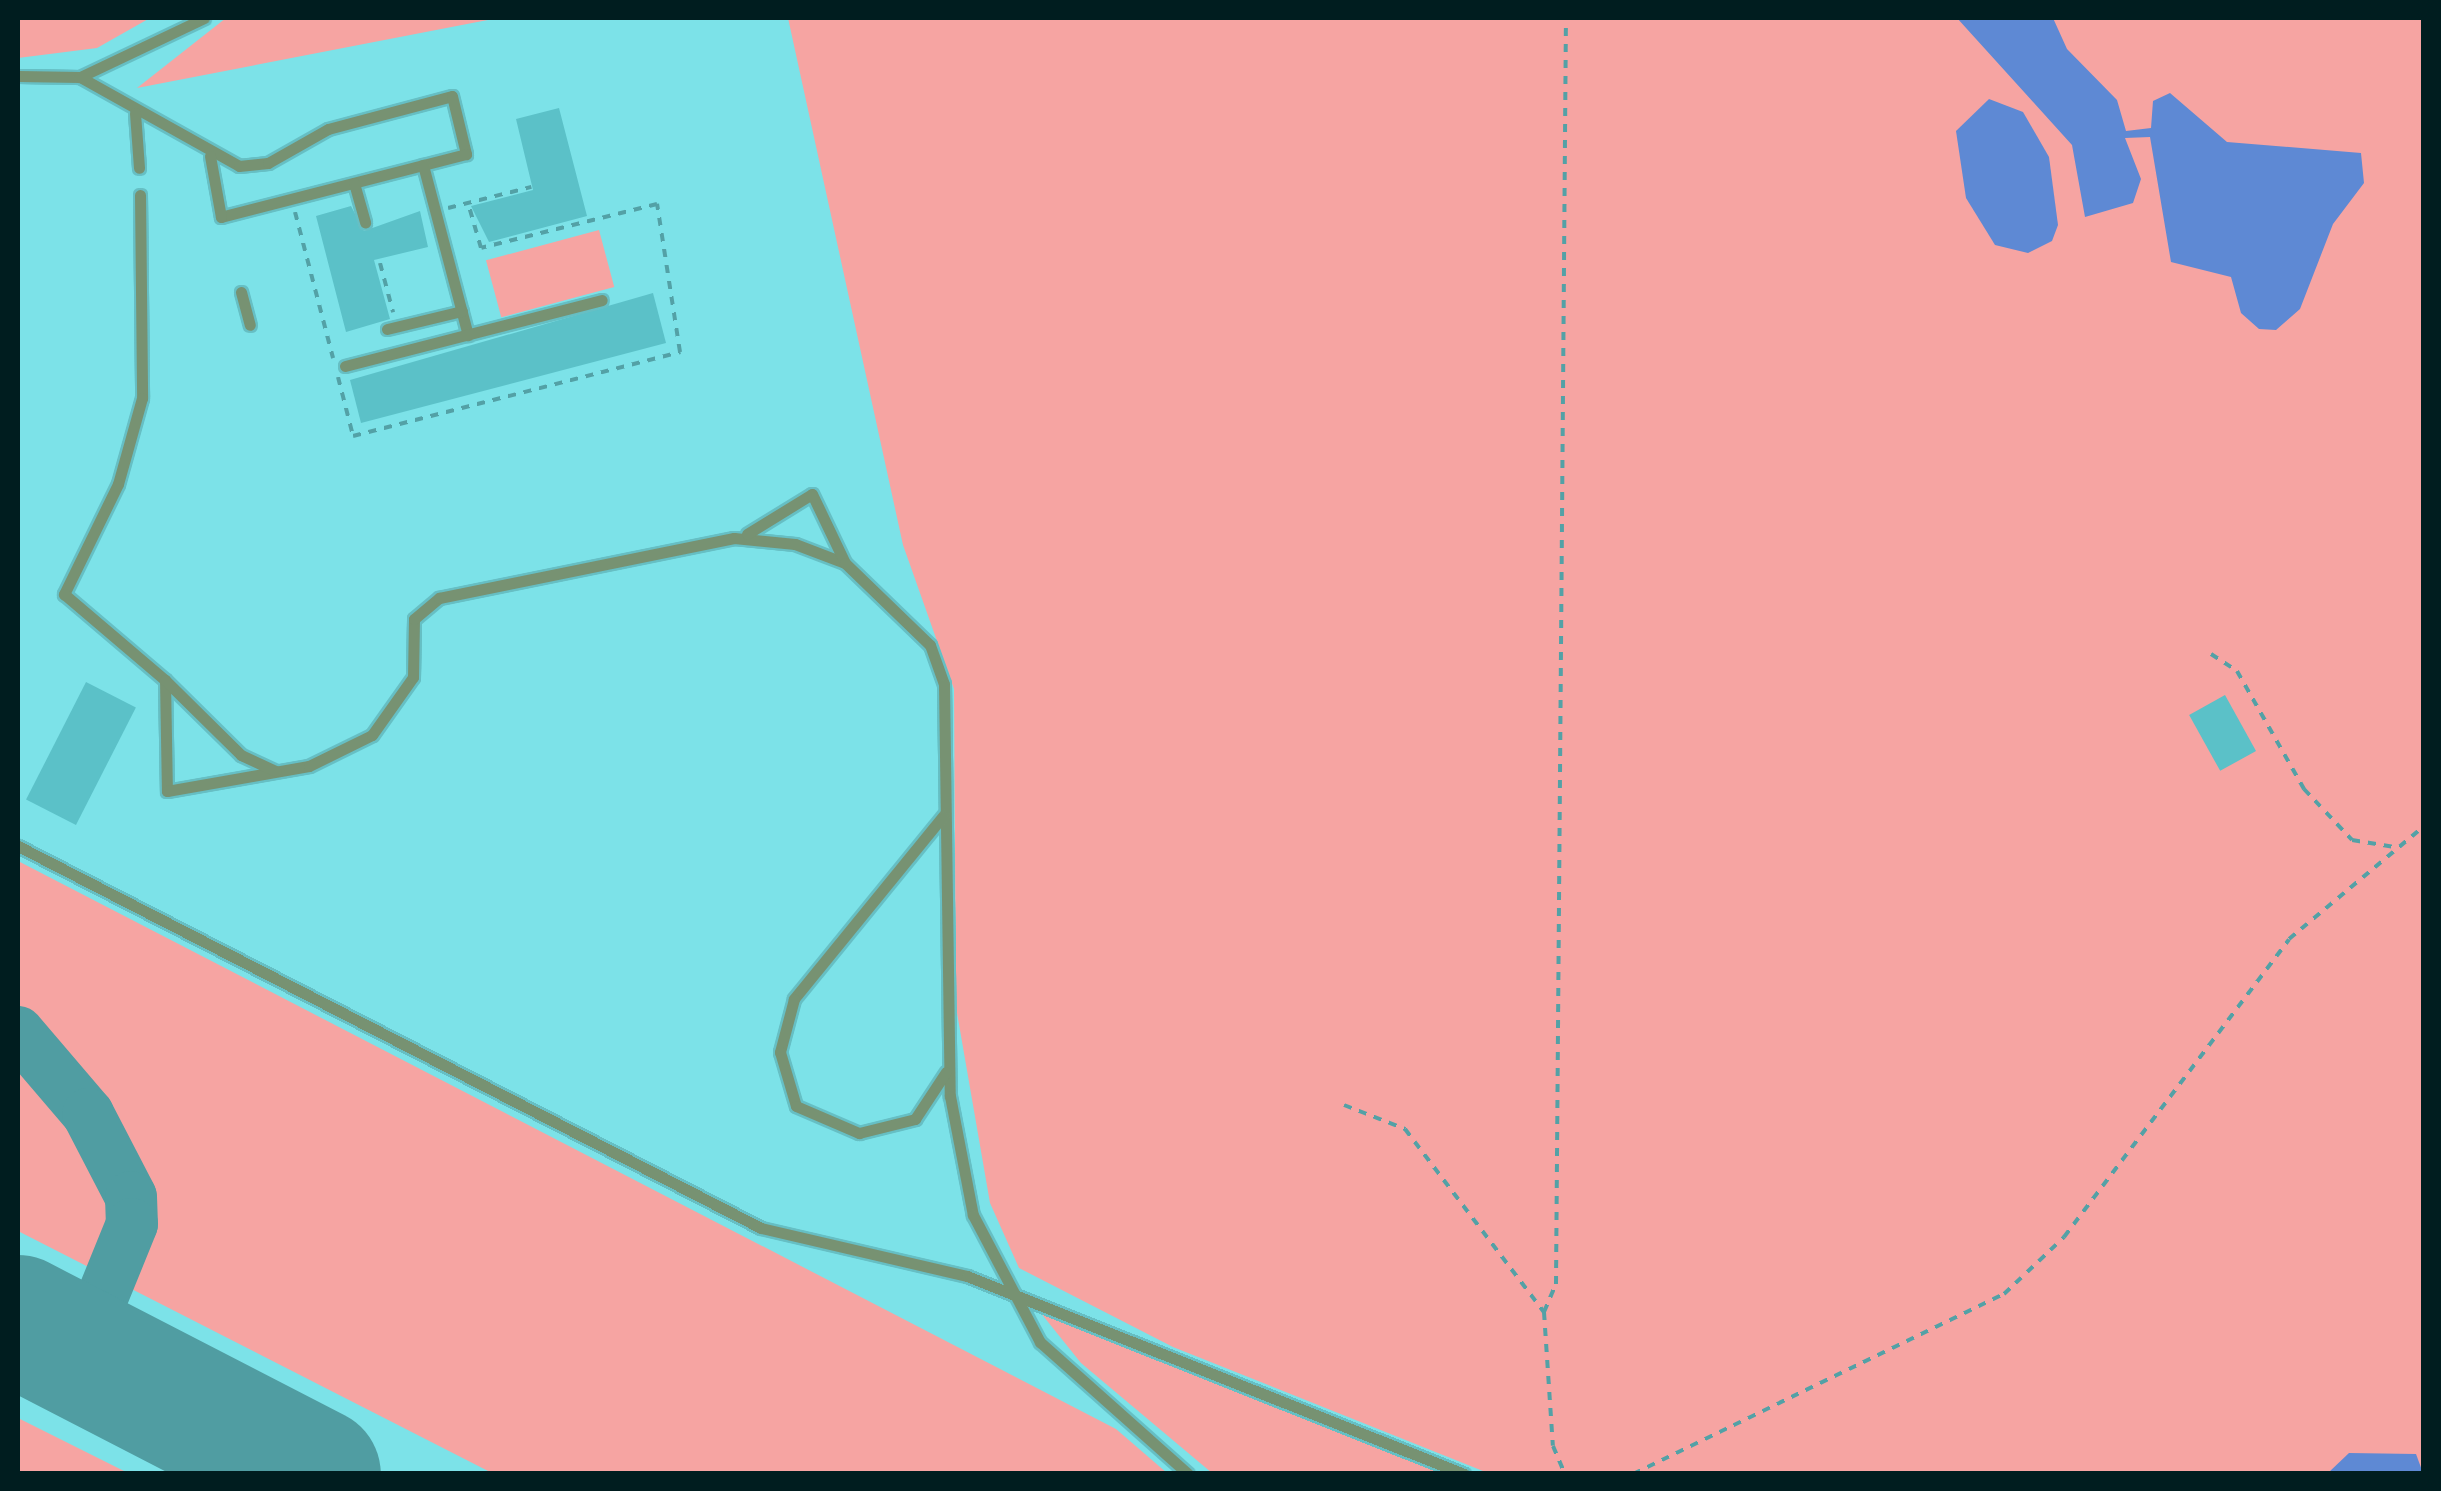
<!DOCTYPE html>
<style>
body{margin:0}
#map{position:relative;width:2441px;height:1491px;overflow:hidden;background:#7ce2e8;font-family:"Exo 2",sans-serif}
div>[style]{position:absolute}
.green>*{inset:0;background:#f6a4a2;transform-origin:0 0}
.water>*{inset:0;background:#5e89d4}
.taxiway>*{height:52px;margin:-26px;padding:0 26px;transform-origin:26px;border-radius:26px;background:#509da2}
.runway>*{height:132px;margin:-66px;padding:0 66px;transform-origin:66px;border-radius:66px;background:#509da2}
.building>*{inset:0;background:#5bc1c8;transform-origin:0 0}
.path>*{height:4px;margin-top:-2px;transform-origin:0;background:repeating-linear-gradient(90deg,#53a1a6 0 8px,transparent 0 16px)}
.roads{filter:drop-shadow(2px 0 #66bfc4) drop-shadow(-2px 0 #66bfc4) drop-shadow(0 2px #66bfc4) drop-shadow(0 -2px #66bfc4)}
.lane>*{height:11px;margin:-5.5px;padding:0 5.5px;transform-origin:5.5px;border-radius:5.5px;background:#779272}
span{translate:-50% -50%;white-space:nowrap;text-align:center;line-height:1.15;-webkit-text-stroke:9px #8aeff5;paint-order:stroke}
.frame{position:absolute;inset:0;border:20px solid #001d1f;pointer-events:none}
</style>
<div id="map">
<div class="green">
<i style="clip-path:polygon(18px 18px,150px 18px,97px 48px,18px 58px)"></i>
<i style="clip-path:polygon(226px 18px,498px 18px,137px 88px)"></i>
<i style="clip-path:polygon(788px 18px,2423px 18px,2423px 1473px,1488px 1473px,1173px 1347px,1019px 1268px,990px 1203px,956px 1007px,954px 689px,903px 545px)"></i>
<i style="left:599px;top:230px;width:59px;height:117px;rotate:75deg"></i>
<i style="clip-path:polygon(18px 861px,1116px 1429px,1167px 1473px,492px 1473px,18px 1231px)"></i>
<i style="clip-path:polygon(1036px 1307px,1464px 1473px,1212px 1473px,1081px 1363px)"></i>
<i style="clip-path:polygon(18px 1418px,128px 1473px,18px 1473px)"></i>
</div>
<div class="water">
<i style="clip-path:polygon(1957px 18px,2053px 18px,2067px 49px,2117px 100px,2126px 131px,2151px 128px,2153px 101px,2170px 93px,2227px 142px,2361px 153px,2364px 183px,2333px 224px,2300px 309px,2276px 330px,2259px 329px,2241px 313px,2231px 277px,2171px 262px,2150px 137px,2125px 138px,2141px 179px,2133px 203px,2085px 217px,2072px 145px)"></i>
<i style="clip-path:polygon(1989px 99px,2023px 112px,2049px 157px,2058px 225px,2052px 241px,2028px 253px,1995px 245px,1966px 198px,1956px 131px)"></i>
<i style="clip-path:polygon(2349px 1453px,2416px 1454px,2423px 1473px,2328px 1473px)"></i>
</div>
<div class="taxiway">
<i style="left:18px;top:1032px;width:108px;rotate:49.5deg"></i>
<i style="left:88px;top:1114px;width:93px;rotate:62.6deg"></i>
<i style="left:131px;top:1197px;width:27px;rotate:88deg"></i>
<i style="left:132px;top:1224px;width:98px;rotate:112.1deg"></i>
<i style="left:95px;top:1315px;width:22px;rotate:90deg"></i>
<i style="left:95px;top:1337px;width:49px;rotate:53.4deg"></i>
<i style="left:26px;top:1325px;width:40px;rotate:8.5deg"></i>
<i style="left:66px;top:1331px;width:33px;rotate:-29deg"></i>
<i style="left:197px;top:1413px;width:70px;rotate:60.9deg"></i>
</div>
<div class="runway">
<i style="left:18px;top:1321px;width:334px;rotate:27.3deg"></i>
</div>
<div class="building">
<i style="clip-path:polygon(559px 108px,587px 216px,489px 242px,471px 206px,533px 190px,516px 119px)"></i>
<i style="clip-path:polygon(351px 206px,364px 231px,420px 211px,428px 247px,374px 260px,390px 319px,346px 332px,316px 216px)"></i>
<i style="clip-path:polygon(653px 293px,666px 343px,361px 423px,350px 380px)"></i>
<i style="left:86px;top:682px;width:56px;height:132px;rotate:27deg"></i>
<i style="left:2225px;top:695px;width:64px;height:41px;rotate:61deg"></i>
</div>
<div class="path">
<i style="left:448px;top:208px;width:86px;rotate:-14.2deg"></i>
<i style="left:295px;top:212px;width:151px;rotate:75.4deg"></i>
<i style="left:380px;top:263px;width:51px;rotate:75.1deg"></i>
<i style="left:338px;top:377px;width:61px;rotate:75.7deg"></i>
<i style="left:353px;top:436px;width:338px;rotate:-14.4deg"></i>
<i style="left:680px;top:352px;width:150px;rotate:-98.8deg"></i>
<i style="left:657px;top:204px;width:181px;rotate:166deg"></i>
<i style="left:481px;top:248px;width:47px;rotate:-106.1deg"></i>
<i style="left:2211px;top:654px;width:31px;rotate:33deg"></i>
<i style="left:2237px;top:671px;width:136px;rotate:60.4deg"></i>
<i style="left:2304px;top:789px;width:70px;rotate:46.7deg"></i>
<i style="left:2352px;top:840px;width:43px;rotate:9.5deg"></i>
<i style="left:1344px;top:1105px;width:66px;rotate:21.5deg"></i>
<i style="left:1405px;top:1129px;width:230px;rotate:52.8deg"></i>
<i style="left:1544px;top:1312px;width:134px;rotate:86.2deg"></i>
<i style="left:1553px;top:1446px;width:30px;rotate:67deg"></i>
<i style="left:1544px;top:1312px;width:30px;rotate:-67deg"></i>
<i style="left:1556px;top:1284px;width:1266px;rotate:-89.55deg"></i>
<i style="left:1633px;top:1474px;width:412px;rotate:-25.9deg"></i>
<i style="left:2004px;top:1294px;width:83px;rotate:-43.5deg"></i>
<i style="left:2064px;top:1237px;width:373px;rotate:-52.9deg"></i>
<i style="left:2289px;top:939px;width:176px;rotate:-39.9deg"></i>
</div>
<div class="roads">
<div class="lane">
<i style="left:18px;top:76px;width:62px;rotate:0.9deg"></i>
<i style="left:80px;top:77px;width:182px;rotate:29.2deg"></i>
<i style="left:239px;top:166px;width:29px;rotate:-6deg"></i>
<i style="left:268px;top:163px;width:69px;rotate:-29.5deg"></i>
<i style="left:328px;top:129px;width:128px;rotate:-14.9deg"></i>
<i style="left:452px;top:96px;width:60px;rotate:76.4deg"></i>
<i style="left:466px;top:154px;width:253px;rotate:165.6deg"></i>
<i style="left:221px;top:217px;width:62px;rotate:-100.2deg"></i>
<i style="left:80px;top:77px;width:137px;rotate:-25.4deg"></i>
<i style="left:135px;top:113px;width:55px;rotate:85.8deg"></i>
<i style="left:423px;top:165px;width:176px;rotate:75.2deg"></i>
<i style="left:354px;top:183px;width:41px;rotate:74.2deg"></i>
<i style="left:140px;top:195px;width:203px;rotate:89.4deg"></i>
<i style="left:142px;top:398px;width:89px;rotate:105.6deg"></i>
<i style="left:118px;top:484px;width:123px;rotate:116.1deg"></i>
<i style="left:64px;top:594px;width:133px;rotate:40.4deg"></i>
<i style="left:165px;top:680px;width:111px;rotate:89deg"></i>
<i style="left:167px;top:791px;width:144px;rotate:-10deg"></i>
<i style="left:309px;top:766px;width:70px;rotate:-26.2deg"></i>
<i style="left:372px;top:735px;width:71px;rotate:-54.7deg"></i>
<i style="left:413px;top:677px;width:58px;rotate:-89deg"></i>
<i style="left:414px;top:619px;width:33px;rotate:-40deg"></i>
<i style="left:439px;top:598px;width:301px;rotate:-11.5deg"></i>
<i style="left:734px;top:538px;width:61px;rotate:5.6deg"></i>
<i style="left:795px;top:544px;width:53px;rotate:20.8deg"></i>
<i style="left:241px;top:292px;width:34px;rotate:75deg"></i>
<i style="left:387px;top:329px;width:77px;rotate:-13.5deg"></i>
<i style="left:345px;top:366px;width:265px;rotate:-14.4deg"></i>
<i style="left:747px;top:534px;width:76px;rotate:-31.6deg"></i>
<i style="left:812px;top:494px;width:76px;rotate:64.4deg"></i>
<i style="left:845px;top:563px;width:118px;rotate:44deg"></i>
<i style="left:930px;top:645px;width:41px;rotate:70.3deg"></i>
<i style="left:944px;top:684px;width:412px;rotate:89.2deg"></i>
<i style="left:950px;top:1096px;width:121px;rotate:79.1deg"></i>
<i style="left:973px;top:1215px;width:144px;rotate:62.2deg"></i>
<i style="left:1040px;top:1342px;width:198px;rotate:41.7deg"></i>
<i style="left:165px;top:680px;width:107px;rotate:44.6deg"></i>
<i style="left:241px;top:755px;width:38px;rotate:25deg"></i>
<i style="left:943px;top:816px;width:236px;rotate:129.2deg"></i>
<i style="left:794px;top:999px;width:55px;rotate:104.8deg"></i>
<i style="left:780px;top:1052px;width:56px;rotate:73.5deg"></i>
<i style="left:796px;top:1106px;width:69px;rotate:23.2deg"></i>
<i style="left:859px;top:1133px;width:58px;rotate:-14deg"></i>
<i style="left:915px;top:1119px;width:56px;rotate:-56.6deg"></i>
<i style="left:18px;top:846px;width:835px;rotate:27.21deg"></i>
<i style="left:761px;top:1228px;width:212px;rotate:13.1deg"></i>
<i style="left:967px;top:1276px;width:535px;rotate:21.72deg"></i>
</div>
</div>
<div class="frame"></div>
</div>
